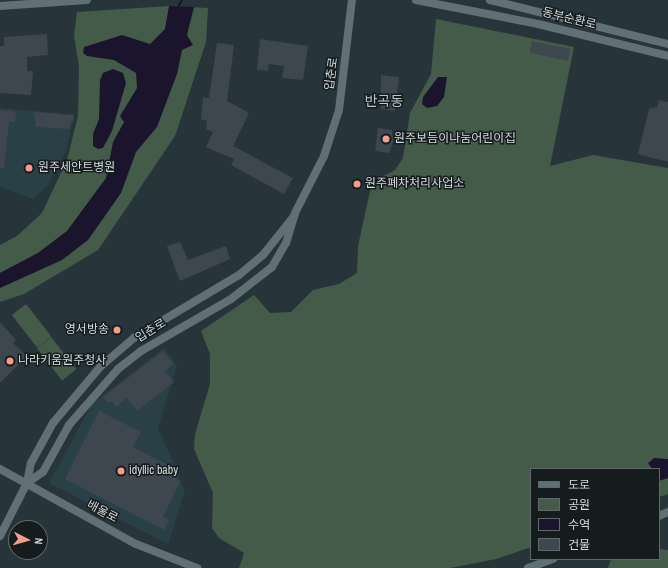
<!DOCTYPE html>
<meta charset="utf-8">
<style>
body{margin:0}
#map{position:relative;width:668px;height:568px;overflow:hidden;background:#27353a;font-family:"Archivo Narrow","Noto Sans KR",sans-serif}
div>[style]{position:absolute}
.built>*{inset:0;background:#2a4047}
.green>*{inset:0;background:#455b4a;transform-origin:0 0}
.water>*{inset:0;background:#1a152d}
.stream>*{height:2px;margin:-1px;padding:0 1px;transform-origin:1px;border-radius:1px;background:#1a152d}
.building>*{inset:0;background:#3e4650;transform-origin:0 0}
.minor>*{height:8px;margin:-4px;padding:0 4px;transform-origin:4px;border-radius:4px;background:#607075}
.dots>*{width:11px;height:11px;translate:-50% -50%;box-sizing:border-box;border:2px solid #151c1e;border-radius:50%}
span{translate:-50% -50%;white-space:nowrap;text-align:center;line-height:1.15;-webkit-text-stroke:3px #151c1e;paint-order:stroke}
.street-label{font-size:12px;color:#d2dadd}
.poi-label{font-size:12px;color:#d2dadd}
.left{translate:0 -50%;text-align:left}
.right{translate:-100% -50%;text-align:right}
.quarter-label{font-size:14px;color:#b5c6cc}
.legend{position:absolute;left:530px;top:468px;width:130px;height:92px;box-sizing:border-box;background:#151c1e;border:1px solid #61686a;margin:0;padding:5px 7px;list-style:none;font-size:12px;color:#d2dadd}
.legend li{display:flex;align-items:center;gap:8px;height:20px}
.legend b{width:20px;border:1px solid #61686a}
.north{position:absolute;left:8px;top:520px;width:40px;height:40px;box-sizing:border-box;background:#151c1e;border:1px solid #61686a;border-radius:50%;rotate:96deg;font-size:11px;font-weight:700;line-height:16px;text-align:center;color:#d2dadd}
.north::after{content:'';display:block;margin:auto;width:14px;height:18px;background:#f49e88;clip-path:polygon(50% 0,100% 100%,50% 72%,0 100%)}
</style>
<div id="map">
<div class="built">
<i style="clip-path:polygon(0 108px,74px 115px,66px 151px,48px 185px,33px 199px,0 187px)"></i>
<i style="clip-path:polygon(164px 348px,177px 366px,158px 428px,185px 490px,168px 544px,49px 483px,92px 404px)"></i>
</div>
<div class="green">
<i style="clip-path:polygon(169px 6px,208px 8px,206px 42px,175px 136px,98px 250px,24px 294px,0 302px,0 288px,67px 231px,38px 253px,0 273px,0 245px,17px 236px,42px 213px,67px 160px,78px 116px,79px 67px,74px 35px,77px 12px)"></i>
<i style="clip-path:polygon(436px 19px,574px 47px,550px 166px,593px 155px,668px 168px,668px 494px,659px 497px,659px 469px,531px 469px,531px 547px,496px 559px,450px 568px,239px 568px,244px 553px,219px 538px,212px 528px,213px 493px,194px 449px,195px 434px,210px 384px,210px 354px,201px 331px,254px 295px,270px 313px,291px 312px,313px 290px,339px 284px,357px 273px,358px 246px,370px 191px,378px 179px,395px 170px,403px 158px,410px 113px,431px 74px)"></i>
<i style="left:26px;top:304px;width:41px;height:18px;rotate:52deg"></i>
<i style="left:51px;top:337px;width:41px;height:18px;rotate:52deg"></i>
<i style="clip-path:polygon(659px 549px,668px 550px,668px 568px,608px 568px,611px 559px,659px 559px)"></i>
</div>
<div class="water">
<i style="clip-path:polygon(169px 6px,194px 7px,187px 35px,193px 45px,182px 50px,177px 74px,157px 127px,136px 152px,121px 193px,88px 240px,62px 260px,0 288px,0 273px,38px 253px,67px 231px,106px 178px,113px 142px,124px 122px,120px 116px,137px 88px,136px 73px,114px 60px,87px 56px,83px 53px,84px 47px,122px 35px,150px 44px,165px 29px)"></i>
<i style="clip-path:polygon(113px 69px,123px 73px,126px 83px,112px 131px,103px 148px,98px 149px,93px 146px,93px 134px,99px 119px,100px 80px,103px 73px)"></i>
<i style="clip-path:polygon(438px 77px,447px 77px,444px 97px,437px 106px,427px 108px,422px 104px,423px 97px)"></i>
<i style="clip-path:polygon(654px 458px,668px 459px,668px 478px,659px 481px,659px 469px,652px 469px,648px 463px)"></i>
</div>
<div class="stream">
<i style="left:177px;top:9px;width:10px;rotate:-61deg"></i>
</div>
<div class="building">
<i style="clip-path:polygon(47px 34px,48px 55px,27px 57px,27px 71px,33px 71px,31px 95px,0 93px,0 46px,4px 46px,4px 37px)"></i>
<i style="clip-path:polygon(260px 39px,308px 46px,303px 80px,282px 78px,284px 66px,269px 64px,268px 71px,257px 70px)"></i>
<i style="left:532px;top:41px;width:39px;height:12px;rotate:12deg"></i>
<i style="clip-path:polygon(217px 43px,234px 45px,227px 101px,249px 113px,233px 146px,293px 178px,284px 194px,231px 165px,234px 159px,206px 147px,213px 132px,206px 129px,207px 121px,201px 119px,203px 97px,209px 98px)"></i>
<i style="clip-path:polygon(381px 75px,399px 77px,395px 111px,381px 109px)"></i>
<i style="clip-path:polygon(659px 100px,668px 102px,668px 162px,638px 154px,649px 109px,657px 107px)"></i>
<i style="clip-path:polygon(0 110px,16px 112px,15px 122px,9px 122px,4px 168px,0 168px)"></i>
<i style="clip-path:polygon(34px 112px,74px 115px,73px 122px,70px 122px,70px 129px,36px 127px)"></i>
<i style="clip-path:polygon(378px 128px,392px 130px,392px 135px,395px 136px,389px 153px,375px 151px)"></i>
<i style="clip-path:polygon(180px 242px,188px 260px,226px 246px,230px 259px,180px 281px,167px 246px)"></i>
<i style="clip-path:polygon(0 322px,16px 340px,13px 343px,27px 356px,0 383px)"></i>
<i style="clip-path:polygon(163px 351px,173px 364px,165px 371px,174px 382px,137px 411px,127px 398px,116px 407px,111px 401px,108px 403px,103px 397px)"></i>
<i style="clip-path:polygon(99px 411px,141px 432px,133px 447px,174px 468px,171px 474px,180px 482px,163px 517px,169px 520px,164px 530px,65px 479px)"></i>
</div>
<div class="minor">
<i style="left:416px;top:0;width:124px;rotate:11.1deg"></i>
<i style="left:538px;top:24px;width:134px;rotate:13.8deg"></i>
<i style="left:490px;top:0;width:183px;rotate:13.9deg"></i>
<i style="left:0;top:6px;width:87px;rotate:-3.9deg"></i>
<i style="left:0;top:469px;width:155px;rotate:28.9deg"></i>
<i style="left:136px;top:544px;width:66px;rotate:21.5deg"></i>
<i style="left:27px;top:483px;width:19px;rotate:-35deg"></i>
<i style="left:43px;top:472px;width:54px;rotate:-61deg"></i>
<i style="left:69px;top:425px;width:74px;rotate:-48.8deg"></i>
<i style="left:118px;top:369px;width:29px;rotate:-38deg"></i>
<i style="left:141px;top:351px;width:104px;rotate:-30deg"></i>
<i style="left:231px;top:299px;width:52px;rotate:-38deg"></i>
<i style="left:272px;top:267px;width:28px;rotate:-60deg"></i>
<i style="left:286px;top:243px;width:31px;rotate:-73deg"></i>
<i style="left:295px;top:213px;width:64px;rotate:-63deg"></i>
<i style="left:324px;top:156px;width:48px;rotate:-71.9deg"></i>
<i style="left:339px;top:110px;width:111px;rotate:-83.3deg"></i>
<i style="left:659px;top:516px;width:10px;rotate:-24deg"></i>
<i style="left:0;top:536px;width:59px;rotate:-63deg"></i>
<i style="left:27px;top:483px;width:20px;rotate:-79deg"></i>
<i style="left:31px;top:463px;width:46px;rotate:-61.2deg"></i>
<i style="left:53px;top:423px;width:73px;rotate:-50deg"></i>
<i style="left:100px;top:367px;width:46px;rotate:-40.6deg"></i>
<i style="left:135px;top:337px;width:121px;rotate:-30.8deg"></i>
<i style="left:239px;top:275px;width:31px;rotate:-40deg"></i>
<i style="left:263px;top:255px;width:50px;rotate:-51.5deg"></i>
<i style="left:528px;top:568px;width:27px;rotate:-20deg"></i>
</div>
<div class="dots">
<i style="left:386px;top:139px;background:#f49e88"></i>
<i style="left:29px;top:168px;background:#f49e88"></i>
<i style="left:357px;top:184px;background:#f49e88"></i>
<i style="left:117px;top:330px;background:#f49e88"></i>
<i style="left:10px;top:361px;background:#f49e88"></i>
<i style="left:121px;top:471px;background:#f49e88"></i>
</div>
<div class="street-label">
<span style="left:569px;top:19px;rotate:14deg">동부순환로</span>
<span style="left:332px;top:74px;rotate:-82deg">입춘로</span>
<span style="left:151px;top:331px;rotate:-31deg">입춘로</span>
<span style="left:102px;top:512px;rotate:28deg">배울로</span>
</div>
<div class="poi-label">
<span class="left" style="left:394px;top:139px">원주보듬이나눔어린이집</span>
<span class="left" style="left:38px;top:168px">원주세안트병원</span>
<span class="left" style="left:365px;top:184px">원주폐차처리사업소</span>
<span class="right" style="left:109px;top:330px">영서방송</span>
<span class="left" style="left:18px;top:361px">나라키움원주청사</span>
<span class="left" style="left:129px;top:471px">idyllic baby</span>
</div>
<div class="quarter-label">
<span style="left:384px;top:101px">반곡동</span>
</div>
<ul class="legend">
<li><b style="height:5px;background:#607075"></b>도로</li>
<li><b style="height:11px;background:#455b4a"></b>공원</li>
<li><b style="height:11px;background:#1a152d"></b>수역</li>
<li><b style="height:11px;background:#3e4650"></b>건물</li>
</ul>
<div class="north">N</div>
</div>
